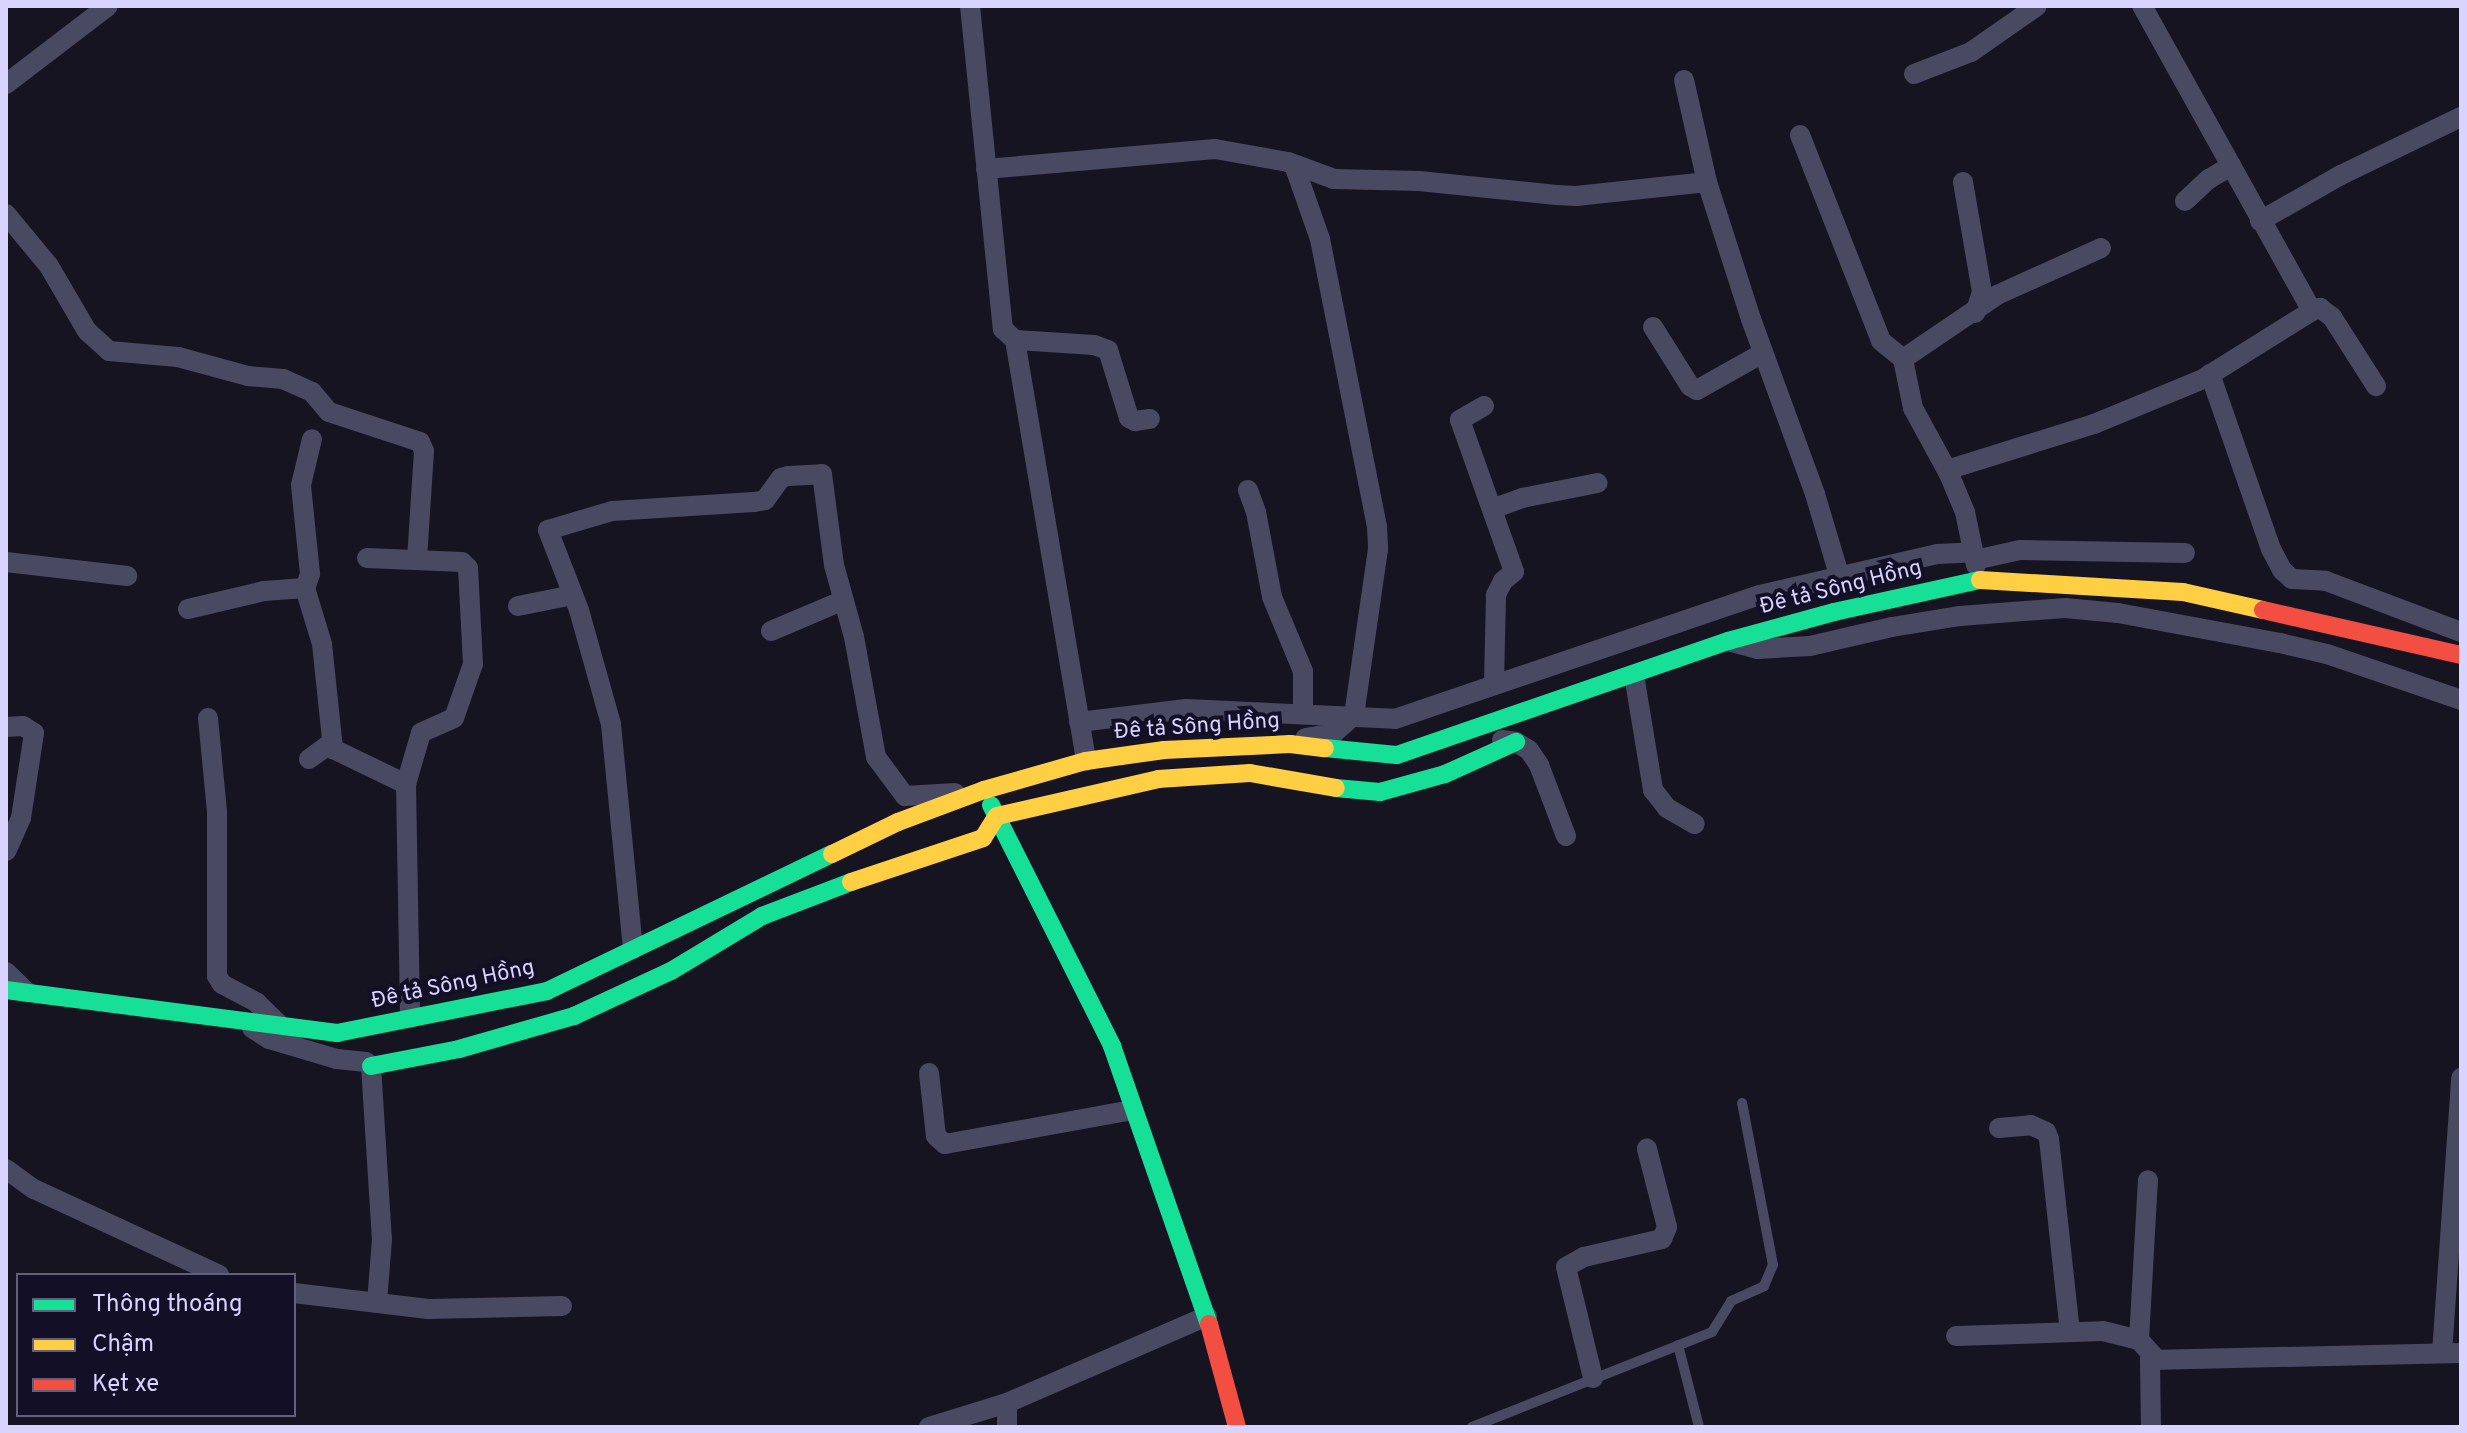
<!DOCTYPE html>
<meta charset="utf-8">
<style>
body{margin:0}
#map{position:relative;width:2467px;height:1433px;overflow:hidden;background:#161421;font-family:Overpass,sans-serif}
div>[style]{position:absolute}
.lane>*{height:10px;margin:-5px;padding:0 5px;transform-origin:5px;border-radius:5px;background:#4a4962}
.street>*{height:20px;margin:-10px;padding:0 10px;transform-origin:10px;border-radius:10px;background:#4a4962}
.fast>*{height:18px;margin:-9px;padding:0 9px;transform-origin:9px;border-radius:9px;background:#16e098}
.slow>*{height:18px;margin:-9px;padding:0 9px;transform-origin:9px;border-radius:9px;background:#ffcf43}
.jam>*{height:18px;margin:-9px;padding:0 9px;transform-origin:9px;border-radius:9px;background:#f24e42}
span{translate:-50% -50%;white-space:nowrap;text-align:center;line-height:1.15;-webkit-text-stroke:8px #130f26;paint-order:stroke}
.street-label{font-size:22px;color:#d9d4ff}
.frame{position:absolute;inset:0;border:8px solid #d9d4ff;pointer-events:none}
.legend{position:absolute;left:16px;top:1273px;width:280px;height:144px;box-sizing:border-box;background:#130f26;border:2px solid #625e7d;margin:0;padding:10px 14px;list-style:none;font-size:24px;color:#d9d4ff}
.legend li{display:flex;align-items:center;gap:16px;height:40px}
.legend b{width:40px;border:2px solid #625e7d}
</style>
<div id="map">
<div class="lane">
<i style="left:1678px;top:1345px;width:85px;rotate:75.6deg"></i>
<i style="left:1472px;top:1427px;width:258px;rotate:-21.6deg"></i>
<i style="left:1712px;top:1332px;width:36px;rotate:-58deg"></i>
<i style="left:1731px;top:1301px;width:36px;rotate:-24deg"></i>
<i style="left:1764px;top:1286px;width:23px;rotate:-67deg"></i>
<i style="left:1773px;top:1265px;width:165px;rotate:-100.8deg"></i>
</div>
<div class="street">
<i style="left:970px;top:6px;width:325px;rotate:84.2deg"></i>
<i style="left:1003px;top:329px;width:16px;rotate:43deg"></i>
<i style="left:1015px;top:340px;width:427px;rotate:80.4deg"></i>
<i style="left:1914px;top:74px;width:61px;rotate:-21.1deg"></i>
<i style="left:1971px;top:52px;width:80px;rotate:-34.9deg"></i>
<i style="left:1684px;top:80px;width:105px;rotate:77.3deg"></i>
<i style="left:6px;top:84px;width:128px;rotate:-37.4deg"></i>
<i style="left:1800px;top:135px;width:221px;rotate:68.5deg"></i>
<i style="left:1881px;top:341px;width:28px;rotate:39deg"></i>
<i style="left:1903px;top:359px;width:50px;rotate:78.5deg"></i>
<i style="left:1913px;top:408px;width:75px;rotate:61.4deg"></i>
<i style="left:1949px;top:474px;width:41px;rotate:67.2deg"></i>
<i style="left:1965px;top:512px;width:54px;rotate:78.3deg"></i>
<i style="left:1294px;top:165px;width:78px;rotate:70.6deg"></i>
<i style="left:1320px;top:239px;width:294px;rotate:78.8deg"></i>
<i style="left:1377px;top:527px;width:22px;rotate:87deg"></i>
<i style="left:1378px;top:549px;width:168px;rotate:98.2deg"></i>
<i style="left:1354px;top:715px;width:27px;rotate:138deg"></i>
<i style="left:1334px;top:733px;width:29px;rotate:170deg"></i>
<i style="left:986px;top:169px;width:230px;rotate:-5deg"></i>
<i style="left:1215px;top:149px;width:74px;rotate:10.1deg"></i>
<i style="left:1288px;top:162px;width:49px;rotate:20.3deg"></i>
<i style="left:1334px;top:179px;width:85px;rotate:1.3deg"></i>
<i style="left:1419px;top:181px;width:138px;rotate:5.8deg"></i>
<i style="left:1556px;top:195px;width:20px;rotate:3deg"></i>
<i style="left:1576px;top:196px;width:132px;rotate:-6.1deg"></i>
<i style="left:1707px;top:182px;width:144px;rotate:72.2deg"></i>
<i style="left:1751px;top:319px;width:186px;rotate:69.9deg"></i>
<i style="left:1815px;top:494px;width:88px;rotate:73.4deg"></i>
<i style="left:1963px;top:182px;width:112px;rotate:80.2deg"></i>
<i style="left:1982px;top:292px;width:22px;rotate:108deg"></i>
<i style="left:2185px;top:201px;width:33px;rotate:-43deg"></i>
<i style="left:2209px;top:179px;width:26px;rotate:-31deg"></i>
<i style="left:6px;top:214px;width:67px;rotate:50.4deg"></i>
<i style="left:49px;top:266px;width:75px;rotate:59.7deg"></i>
<i style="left:87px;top:331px;width:30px;rotate:42deg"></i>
<i style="left:109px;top:351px;width:69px;rotate:5deg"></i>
<i style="left:178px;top:357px;width:73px;rotate:15.2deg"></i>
<i style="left:248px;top:376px;width:35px;rotate:5deg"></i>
<i style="left:283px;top:379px;width:32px;rotate:24deg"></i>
<i style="left:312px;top:392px;width:26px;rotate:50deg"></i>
<i style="left:329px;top:412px;width:96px;rotate:18.2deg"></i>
<i style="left:420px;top:442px;width:10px;rotate:66deg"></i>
<i style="left:424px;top:451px;width:108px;rotate:93.7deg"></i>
<i style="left:2260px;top:221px;width:93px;rotate:-29.6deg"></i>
<i style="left:2341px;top:175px;width:133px;rotate:-25.8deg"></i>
<i style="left:2312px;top:311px;width:9px;rotate:-21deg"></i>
<i style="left:2320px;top:308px;width:15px;rotate:37deg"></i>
<i style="left:2332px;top:317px;width:82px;rotate:57.5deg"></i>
<i style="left:1653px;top:327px;width:70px;rotate:57.9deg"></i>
<i style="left:1690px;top:386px;width:8px;rotate:30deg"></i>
<i style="left:1697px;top:390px;width:76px;rotate:-29.3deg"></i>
<i style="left:1015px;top:340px;width:79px;rotate:3.6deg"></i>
<i style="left:1094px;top:345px;width:15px;rotate:20deg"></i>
<i style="left:1108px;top:350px;width:71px;rotate:72.8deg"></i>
<i style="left:1129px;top:418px;width:7px;rotate:27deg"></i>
<i style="left:1135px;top:421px;width:15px;rotate:-8deg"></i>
<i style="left:1903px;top:359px;width:114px;rotate:-34.2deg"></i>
<i style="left:1997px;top:295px;width:114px;rotate:-24.3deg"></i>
<i style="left:2210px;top:374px;width:185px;rotate:70.8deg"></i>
<i style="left:2271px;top:549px;width:24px;rotate:62deg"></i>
<i style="left:2282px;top:570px;width:13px;rotate:42deg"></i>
<i style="left:2292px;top:579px;width:34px;rotate:3deg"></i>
<i style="left:2326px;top:581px;width:144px;rotate:20.7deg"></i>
<i style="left:1484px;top:406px;width:28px;rotate:150deg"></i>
<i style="left:1460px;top:420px;width:161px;rotate:70.4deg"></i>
<i style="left:1514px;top:572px;width:14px;rotate:141deg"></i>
<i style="left:1503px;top:581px;width:16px;rotate:117deg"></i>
<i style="left:1496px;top:595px;width:90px;rotate:91.3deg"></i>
<i style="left:1947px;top:470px;width:154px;rotate:-17.4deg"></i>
<i style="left:2094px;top:424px;width:118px;rotate:-22.4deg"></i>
<i style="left:2203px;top:379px;width:128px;rotate:-32deg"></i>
<i style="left:2312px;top:311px;width:349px;rotate:-119.1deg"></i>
<i style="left:1248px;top:490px;width:23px;rotate:70deg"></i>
<i style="left:1256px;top:512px;width:86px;rotate:79.3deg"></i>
<i style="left:1272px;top:597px;width:80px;rotate:67.3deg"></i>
<i style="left:1303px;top:671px;width:42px;rotate:90deg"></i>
<i style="left:1492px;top:509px;width:32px;rotate:-20deg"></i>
<i style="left:1522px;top:498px;width:77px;rotate:-11.2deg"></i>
<i style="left:367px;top:558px;width:95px;rotate:2.4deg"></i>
<i style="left:462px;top:562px;width:8px;rotate:45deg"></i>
<i style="left:468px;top:568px;width:96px;rotate:87deg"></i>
<i style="left:473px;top:664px;width:57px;rotate:109.4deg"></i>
<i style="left:454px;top:718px;width:36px;rotate:156deg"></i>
<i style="left:421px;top:733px;width:53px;rotate:106.4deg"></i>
<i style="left:1975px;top:560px;width:46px;rotate:-12.5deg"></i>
<i style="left:2020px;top:550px;width:165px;rotate:1deg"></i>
<i style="left:6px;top:562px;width:122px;rotate:6.6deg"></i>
<i style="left:305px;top:588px;width:15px;rotate:-70deg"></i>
<i style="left:310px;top:574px;width:89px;rotate:-95.8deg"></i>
<i style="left:301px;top:485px;width:47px;rotate:-76.6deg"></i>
<i style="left:518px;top:606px;width:56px;rotate:-11.3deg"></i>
<i style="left:188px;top:609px;width:78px;rotate:-13.3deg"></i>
<i style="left:264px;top:591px;width:41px;rotate:-4.2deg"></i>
<i style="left:305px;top:588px;width:59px;rotate:73.1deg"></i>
<i style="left:322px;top:644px;width:106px;rotate:84deg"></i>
<i style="left:771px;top:631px;width:79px;rotate:-23deg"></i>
<i style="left:1732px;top:642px;width:27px;rotate:15deg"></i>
<i style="left:1758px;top:649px;width:52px;rotate:-3.3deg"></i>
<i style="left:1810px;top:646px;width:84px;rotate:-13deg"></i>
<i style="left:1892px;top:627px;width:69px;rotate:-9.2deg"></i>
<i style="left:1960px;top:616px;width:105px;rotate:-4.4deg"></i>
<i style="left:2065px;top:608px;width:53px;rotate:5.4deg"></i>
<i style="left:2118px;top:613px;width:165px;rotate:10.5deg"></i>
<i style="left:2280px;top:643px;width:48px;rotate:13.2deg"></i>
<i style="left:2327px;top:654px;width:142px;rotate:18.9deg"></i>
<i style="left:1634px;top:675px;width:117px;rotate:80.6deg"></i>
<i style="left:1653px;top:790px;width:23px;rotate:52deg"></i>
<i style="left:1667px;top:808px;width:32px;rotate:30deg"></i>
<i style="left:208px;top:718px;width:94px;rotate:84.5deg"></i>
<i style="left:217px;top:812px;width:164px;rotate:90deg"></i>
<i style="left:217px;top:976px;width:9px;rotate:58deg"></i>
<i style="left:222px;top:984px;width:40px;rotate:28deg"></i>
<i style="left:257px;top:1003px;width:32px;rotate:44deg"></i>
<i style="left:1079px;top:722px;width:108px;rotate:-6.9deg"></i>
<i style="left:1186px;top:709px;width:209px;rotate:2.7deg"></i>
<i style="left:1395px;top:719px;width:385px;rotate:-18.8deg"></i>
<i style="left:1760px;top:595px;width:183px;rotate:-13deg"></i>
<i style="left:1938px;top:554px;width:35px;rotate:-3deg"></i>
<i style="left:6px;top:727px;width:17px;rotate:-3deg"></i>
<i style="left:23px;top:726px;width:13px;rotate:32deg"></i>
<i style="left:34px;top:733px;width:86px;rotate:98.7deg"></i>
<i style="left:21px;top:818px;width:36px;rotate:114deg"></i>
<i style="left:1502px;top:740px;width:14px;rotate:8deg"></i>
<i style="left:1516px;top:742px;width:15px;rotate:32deg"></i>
<i style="left:1529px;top:750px;width:18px;rotate:56deg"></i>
<i style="left:1539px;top:765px;width:76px;rotate:69.2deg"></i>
<i style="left:309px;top:759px;width:22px;rotate:-36deg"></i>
<i style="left:327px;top:746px;width:88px;rotate:25.7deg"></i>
<i style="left:406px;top:784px;width:234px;rotate:89deg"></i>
<i style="left:633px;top:949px;width:226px;rotate:-95.6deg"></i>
<i style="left:611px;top:724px;width:118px;rotate:-105.7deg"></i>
<i style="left:579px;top:610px;width:86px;rotate:-111.2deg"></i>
<i style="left:548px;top:530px;width:67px;rotate:-16.5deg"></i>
<i style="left:612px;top:511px;width:142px;rotate:-3.6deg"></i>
<i style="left:754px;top:502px;width:11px;rotate:-10deg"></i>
<i style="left:765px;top:500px;width:27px;rotate:-54deg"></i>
<i style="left:781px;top:478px;width:7px;rotate:-16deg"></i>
<i style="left:788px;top:476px;width:34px;rotate:-3deg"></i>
<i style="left:822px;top:474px;width:92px;rotate:82.5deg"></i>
<i style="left:834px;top:565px;width:75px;rotate:74.5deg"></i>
<i style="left:854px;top:637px;width:122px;rotate:79.6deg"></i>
<i style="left:876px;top:757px;width:49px;rotate:53.4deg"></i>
<i style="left:905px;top:796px;width:50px;rotate:-3.4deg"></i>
<i style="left:6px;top:972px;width:29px;rotate:44deg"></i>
<i style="left:252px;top:1028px;width:20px;rotate:33deg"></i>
<i style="left:269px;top:1039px;width:71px;rotate:16.4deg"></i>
<i style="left:337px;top:1059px;width:29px;rotate:6deg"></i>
<i style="left:366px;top:1062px;width:6px;rotate:39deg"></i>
<i style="left:371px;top:1066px;width:173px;rotate:86.4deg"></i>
<i style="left:382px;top:1239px;width:64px;rotate:94.5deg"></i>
<i style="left:929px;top:1073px;width:63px;rotate:83.7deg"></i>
<i style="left:936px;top:1136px;width:12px;rotate:42deg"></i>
<i style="left:945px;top:1144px;width:191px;rotate:-10.3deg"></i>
<i style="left:1999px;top:1128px;width:32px;rotate:-5deg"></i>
<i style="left:2031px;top:1125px;width:17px;rotate:25deg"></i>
<i style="left:2046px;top:1132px;width:8px;rotate:67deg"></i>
<i style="left:2049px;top:1139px;width:193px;rotate:83.8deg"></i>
<i style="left:6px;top:1169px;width:34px;rotate:36deg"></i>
<i style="left:34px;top:1189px;width:204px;rotate:24.9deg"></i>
<i style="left:294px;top:1293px;width:135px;rotate:6.8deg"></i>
<i style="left:428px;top:1309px;width:134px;rotate:-1.3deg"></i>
<i style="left:1956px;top:1336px;width:147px;rotate:-1.9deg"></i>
<i style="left:2103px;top:1331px;width:37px;rotate:14deg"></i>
<i style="left:2139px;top:1340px;width:27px;rotate:48deg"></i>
<i style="left:2139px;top:1340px;width:160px;rotate:-86.8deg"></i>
<i style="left:2442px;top:1353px;width:276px;rotate:-86deg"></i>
<i style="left:1593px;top:1378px;width:114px;rotate:-103.7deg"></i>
<i style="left:1566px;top:1267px;width:21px;rotate:-29deg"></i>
<i style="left:1584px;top:1257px;width:80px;rotate:-13deg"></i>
<i style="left:1662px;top:1239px;width:13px;rotate:-67deg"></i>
<i style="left:1667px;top:1227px;width:81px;rotate:-104.4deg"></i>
<i style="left:1007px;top:1403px;width:24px;rotate:90deg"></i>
<i style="left:929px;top:1427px;width:82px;rotate:-17.1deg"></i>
<i style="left:1007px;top:1403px;width:218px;rotate:-23.5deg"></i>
<i style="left:2151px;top:1427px;width:67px;rotate:-90.9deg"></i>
<i style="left:2150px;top:1360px;width:311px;rotate:-1.3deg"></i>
</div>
<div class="fast">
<i style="left:1325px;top:748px;width:72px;rotate:5.6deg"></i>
<i style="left:1397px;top:755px;width:350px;rotate:-19deg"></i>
<i style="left:1728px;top:641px;width:110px;rotate:-15.3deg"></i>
<i style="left:1834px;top:612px;width:149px;rotate:-12.4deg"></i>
<i style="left:1336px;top:788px;width:44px;rotate:5.2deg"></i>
<i style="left:1380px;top:792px;width:67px;rotate:-15.5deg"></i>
<i style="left:1445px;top:774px;width:78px;rotate:-24.3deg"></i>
<i style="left:991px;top:805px;width:270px;rotate:63.3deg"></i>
<i style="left:1112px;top:1046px;width:294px;rotate:70.8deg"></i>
<i style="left:6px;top:990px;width:334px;rotate:7.4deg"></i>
<i style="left:337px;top:1033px;width:214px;rotate:-11.3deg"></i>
<i style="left:547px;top:991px;width:316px;rotate:-25.7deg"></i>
<i style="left:371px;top:1066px;width:90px;rotate:-10.9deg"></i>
<i style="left:459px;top:1049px;width:120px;rotate:-16deg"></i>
<i style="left:574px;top:1016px;width:107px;rotate:-24.9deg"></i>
<i style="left:671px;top:971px;width:106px;rotate:-31.1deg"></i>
<i style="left:762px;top:916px;width:95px;rotate:-20.9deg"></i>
</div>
<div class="slow">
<i style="left:1980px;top:580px;width:203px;rotate:3.4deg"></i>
<i style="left:2183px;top:592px;width:82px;rotate:12.7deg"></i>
<i style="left:832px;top:854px;width:73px;rotate:-25.9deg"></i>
<i style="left:898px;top:822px;width:92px;rotate:-20.4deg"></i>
<i style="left:984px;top:790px;width:106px;rotate:-15.9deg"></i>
<i style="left:1086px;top:761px;width:79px;rotate:-8deg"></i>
<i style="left:1164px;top:750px;width:126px;rotate:-2.7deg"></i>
<i style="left:1290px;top:744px;width:35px;rotate:7deg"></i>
<i style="left:851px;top:882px;width:139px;rotate:-18.4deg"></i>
<i style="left:983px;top:838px;width:26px;rotate:-58deg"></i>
<i style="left:997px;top:816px;width:165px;rotate:-12.9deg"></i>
<i style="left:1158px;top:779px;width:92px;rotate:-3.7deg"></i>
<i style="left:1250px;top:773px;width:87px;rotate:9.9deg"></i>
</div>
<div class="jam">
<i style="left:2263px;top:610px;width:203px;rotate:12.8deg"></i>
<i style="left:1209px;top:1324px;width:107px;rotate:74.8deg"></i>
</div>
<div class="street-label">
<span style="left:1841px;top:588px;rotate:-14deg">Đê tả Sông Hồng</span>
<span style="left:1197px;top:727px;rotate:-4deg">Đê tả Sông Hồng</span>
<span style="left:453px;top:985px;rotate:-12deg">Đê tả Sông Hồng</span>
</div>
<div class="frame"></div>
<ul class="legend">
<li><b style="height:10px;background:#16e098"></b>Thông thoáng</li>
<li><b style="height:10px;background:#ffcf43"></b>Chậm</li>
<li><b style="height:10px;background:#f24e42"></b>Kẹt xe</li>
</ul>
</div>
